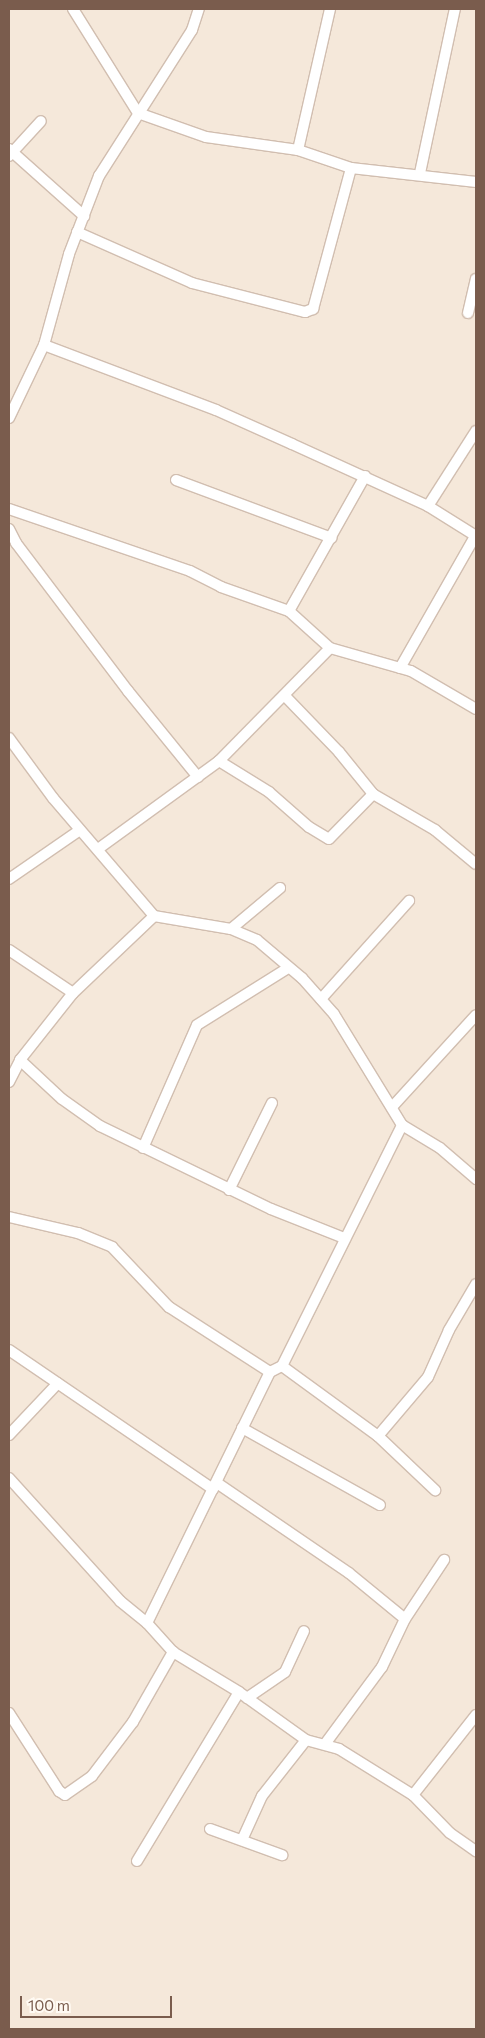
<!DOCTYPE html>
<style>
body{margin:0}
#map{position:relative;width:485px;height:2038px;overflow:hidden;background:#fdf6ec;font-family:Commissioner,sans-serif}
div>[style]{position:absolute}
.residential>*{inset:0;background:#f5e8da;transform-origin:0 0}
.roads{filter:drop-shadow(1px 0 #d1beb0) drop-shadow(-1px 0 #d1beb0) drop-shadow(0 1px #d1beb0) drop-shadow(0 -1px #d1beb0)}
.street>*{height:10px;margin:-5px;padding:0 5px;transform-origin:5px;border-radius:5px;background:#fff}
span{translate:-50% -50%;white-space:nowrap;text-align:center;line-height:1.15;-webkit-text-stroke:5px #fffaf3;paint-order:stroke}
.frame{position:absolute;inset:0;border:10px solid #7a5c4d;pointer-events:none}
.scale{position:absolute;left:20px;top:1996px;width:152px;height:22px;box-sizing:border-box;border:2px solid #7a5c4d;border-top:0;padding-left:6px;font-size:15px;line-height:18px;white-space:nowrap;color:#7a5c4d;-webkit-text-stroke:4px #fffaf3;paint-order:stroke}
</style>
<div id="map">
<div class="residential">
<i style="left:9px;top:9px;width:467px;height:2020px"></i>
</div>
<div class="roads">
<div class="street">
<i style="left:73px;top:9px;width:123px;rotate:58deg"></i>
<i style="left:138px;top:113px;width:72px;rotate:19.4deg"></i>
<i style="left:206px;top:137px;width:93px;rotate:8deg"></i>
<i style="left:298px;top:150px;width:56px;rotate:18.8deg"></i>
<i style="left:351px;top:168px;width:126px;rotate:6.4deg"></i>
<i style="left:9px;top:149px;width:101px;rotate:41.8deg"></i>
<i style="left:298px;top:150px;width:145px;rotate:-77.2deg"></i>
<i style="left:9px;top:156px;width:47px;rotate:-47.6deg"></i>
<i style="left:420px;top:173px;width:168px;rotate:-78deg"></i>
<i style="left:77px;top:232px;width:126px;rotate:23.9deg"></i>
<i style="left:192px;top:283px;width:117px;rotate:14.4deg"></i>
<i style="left:305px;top:312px;width:9px;rotate:-21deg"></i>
<i style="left:313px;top:309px;width:146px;rotate:-74.9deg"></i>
<i style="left:468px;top:313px;width:35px;rotate:-77deg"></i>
<i style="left:44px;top:345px;width:184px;rotate:20.7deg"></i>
<i style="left:216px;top:410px;width:83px;rotate:24.1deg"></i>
<i style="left:292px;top:444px;width:149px;rotate:24.5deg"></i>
<i style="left:428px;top:506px;width:57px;rotate:32deg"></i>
<i style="left:9px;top:418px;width:81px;rotate:-64.4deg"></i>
<i style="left:44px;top:345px;width:94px;rotate:-74.6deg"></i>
<i style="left:69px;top:254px;width:84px;rotate:-69deg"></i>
<i style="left:99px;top:176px;width:173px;rotate:-57.5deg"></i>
<i style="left:192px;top:30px;width:22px;rotate:-72deg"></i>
<i style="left:176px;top:480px;width:166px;rotate:20.4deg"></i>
<i style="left:428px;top:506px;width:89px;rotate:-57.4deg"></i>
<i style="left:9px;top:509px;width:191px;rotate:18.9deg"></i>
<i style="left:190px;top:571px;width:35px;rotate:27deg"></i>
<i style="left:221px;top:587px;width:72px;rotate:19.4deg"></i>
<i style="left:289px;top:611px;width:55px;rotate:42.1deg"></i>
<i style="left:330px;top:648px;width:84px;rotate:15.9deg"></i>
<i style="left:411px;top:671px;width:75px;rotate:30.3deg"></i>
<i style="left:9px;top:529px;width:16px;rotate:63deg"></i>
<i style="left:16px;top:543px;width:186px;rotate:52.9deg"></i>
<i style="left:128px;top:691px;width:111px;rotate:50.9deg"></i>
<i style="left:289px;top:611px;width:155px;rotate:-60.6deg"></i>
<i style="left:400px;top:668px;width:153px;rotate:-60.3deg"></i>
<i style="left:285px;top:696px;width:78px;rotate:46deg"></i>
<i style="left:339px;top:752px;width:54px;rotate:51deg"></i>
<i style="left:9px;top:738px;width:74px;rotate:53.7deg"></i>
<i style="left:53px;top:798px;width:155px;rotate:49.4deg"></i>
<i style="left:154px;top:916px;width:78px;rotate:9.6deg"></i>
<i style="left:231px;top:929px;width:28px;rotate:23deg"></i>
<i style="left:257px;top:940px;width:59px;rotate:40.2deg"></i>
<i style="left:302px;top:978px;width:48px;rotate:48.4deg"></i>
<i style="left:334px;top:1014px;width:130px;rotate:58.5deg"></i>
<i style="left:402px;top:1125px;width:44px;rotate:31.2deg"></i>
<i style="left:440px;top:1148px;width:48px;rotate:40.7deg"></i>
<i style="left:219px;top:761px;width:59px;rotate:31.8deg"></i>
<i style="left:269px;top:792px;width:53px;rotate:41.2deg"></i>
<i style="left:309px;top:827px;width:23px;rotate:31deg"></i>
<i style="left:329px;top:839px;width:63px;rotate:-45.6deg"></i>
<i style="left:373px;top:794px;width:72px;rotate:30.1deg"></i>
<i style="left:435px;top:830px;width:53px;rotate:39.7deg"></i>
<i style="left:98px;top:849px;width:150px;rotate:-36deg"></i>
<i style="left:219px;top:761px;width:158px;rotate:-45.5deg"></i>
<i style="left:9px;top:879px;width:86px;rotate:-34.6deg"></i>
<i style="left:231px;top:929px;width:64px;rotate:-39.9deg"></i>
<i style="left:9px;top:950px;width:77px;rotate:33.9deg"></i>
<i style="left:321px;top:999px;width:132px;rotate:-48.1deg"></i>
<i style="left:20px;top:1060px;width:57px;rotate:42.9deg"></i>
<i style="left:62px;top:1099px;width:47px;rotate:35.4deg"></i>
<i style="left:100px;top:1126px;width:190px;rotate:25.9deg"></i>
<i style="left:271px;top:1209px;width:79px;rotate:21.7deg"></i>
<i style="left:9px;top:1082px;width:25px;rotate:-63deg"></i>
<i style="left:20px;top:1060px;width:85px;rotate:-51.7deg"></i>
<i style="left:73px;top:993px;width:112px;rotate:-43.5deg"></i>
<i style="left:393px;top:1106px;width:123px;rotate:-47.6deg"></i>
<i style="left:143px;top:1148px;width:134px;rotate:-66.3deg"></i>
<i style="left:197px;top:1025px;width:107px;rotate:-32.1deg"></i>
<i style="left:229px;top:1190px;width:97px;rotate:-63.7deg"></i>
<i style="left:9px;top:1217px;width:71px;rotate:13.1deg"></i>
<i style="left:78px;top:1233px;width:37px;rotate:22deg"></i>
<i style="left:112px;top:1247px;width:83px;rotate:46.5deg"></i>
<i style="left:169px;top:1307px;width:120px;rotate:32.8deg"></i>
<i style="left:9px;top:1350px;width:247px;rotate:34.3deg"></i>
<i style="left:282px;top:1366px;width:119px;rotate:36.1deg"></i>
<i style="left:378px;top:1436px;width:79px;rotate:43.5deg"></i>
<i style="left:242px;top:1428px;width:158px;rotate:29.2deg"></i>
<i style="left:9px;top:1435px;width:71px;rotate:-46.7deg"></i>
<i style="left:378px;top:1436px;width:77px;rotate:-49.7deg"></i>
<i style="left:428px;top:1377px;width:51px;rotate:-65.9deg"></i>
<i style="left:449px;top:1330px;width:53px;rotate:-59.6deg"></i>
<i style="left:9px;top:1478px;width:166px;rotate:47.9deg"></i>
<i style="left:120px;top:1601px;width:35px;rotate:39deg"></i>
<i style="left:147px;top:1623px;width:39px;rotate:48deg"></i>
<i style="left:173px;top:1652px;width:77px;rotate:31.2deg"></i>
<i style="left:239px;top:1692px;width:82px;rotate:35.6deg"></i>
<i style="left:306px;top:1740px;width:34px;rotate:15deg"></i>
<i style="left:339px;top:1749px;width:87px;rotate:31.9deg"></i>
<i style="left:413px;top:1795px;width:53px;rotate:45.8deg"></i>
<i style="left:450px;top:1833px;width:32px;rotate:35deg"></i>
<i style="left:217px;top:1483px;width:160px;rotate:34.3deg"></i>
<i style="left:349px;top:1573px;width:72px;rotate:39.4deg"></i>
<i style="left:147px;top:1623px;width:280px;rotate:-63.9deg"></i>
<i style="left:270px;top:1372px;width:13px;rotate:-27deg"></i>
<i style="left:282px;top:1366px;width:269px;rotate:-63.5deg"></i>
<i style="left:247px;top:1698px;width:46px;rotate:-34.4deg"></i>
<i style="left:285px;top:1672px;width:45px;rotate:-65.1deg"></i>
<i style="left:9px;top:1713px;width:93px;rotate:57.3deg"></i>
<i style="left:59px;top:1791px;width:7px;rotate:34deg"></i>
<i style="left:65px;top:1795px;width:33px;rotate:-35deg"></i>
<i style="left:92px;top:1776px;width:68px;rotate:-52.8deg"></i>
<i style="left:133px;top:1722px;width:81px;rotate:-60.3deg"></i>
<i style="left:325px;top:1744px;width:96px;rotate:-53.5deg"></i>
<i style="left:382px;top:1667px;width:53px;rotate:-64.4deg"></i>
<i style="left:405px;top:1619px;width:71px;rotate:-56.5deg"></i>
<i style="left:413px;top:1795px;width:102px;rotate:-51.8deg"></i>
<i style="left:210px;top:1829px;width:77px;rotate:19.9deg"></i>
<i style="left:242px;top:1840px;width:48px;rotate:-65.6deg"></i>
<i style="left:262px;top:1796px;width:71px;rotate:-51.8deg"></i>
<i style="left:137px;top:1861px;width:197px;rotate:-58.9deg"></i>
</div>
</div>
<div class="frame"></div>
<div class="scale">100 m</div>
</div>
